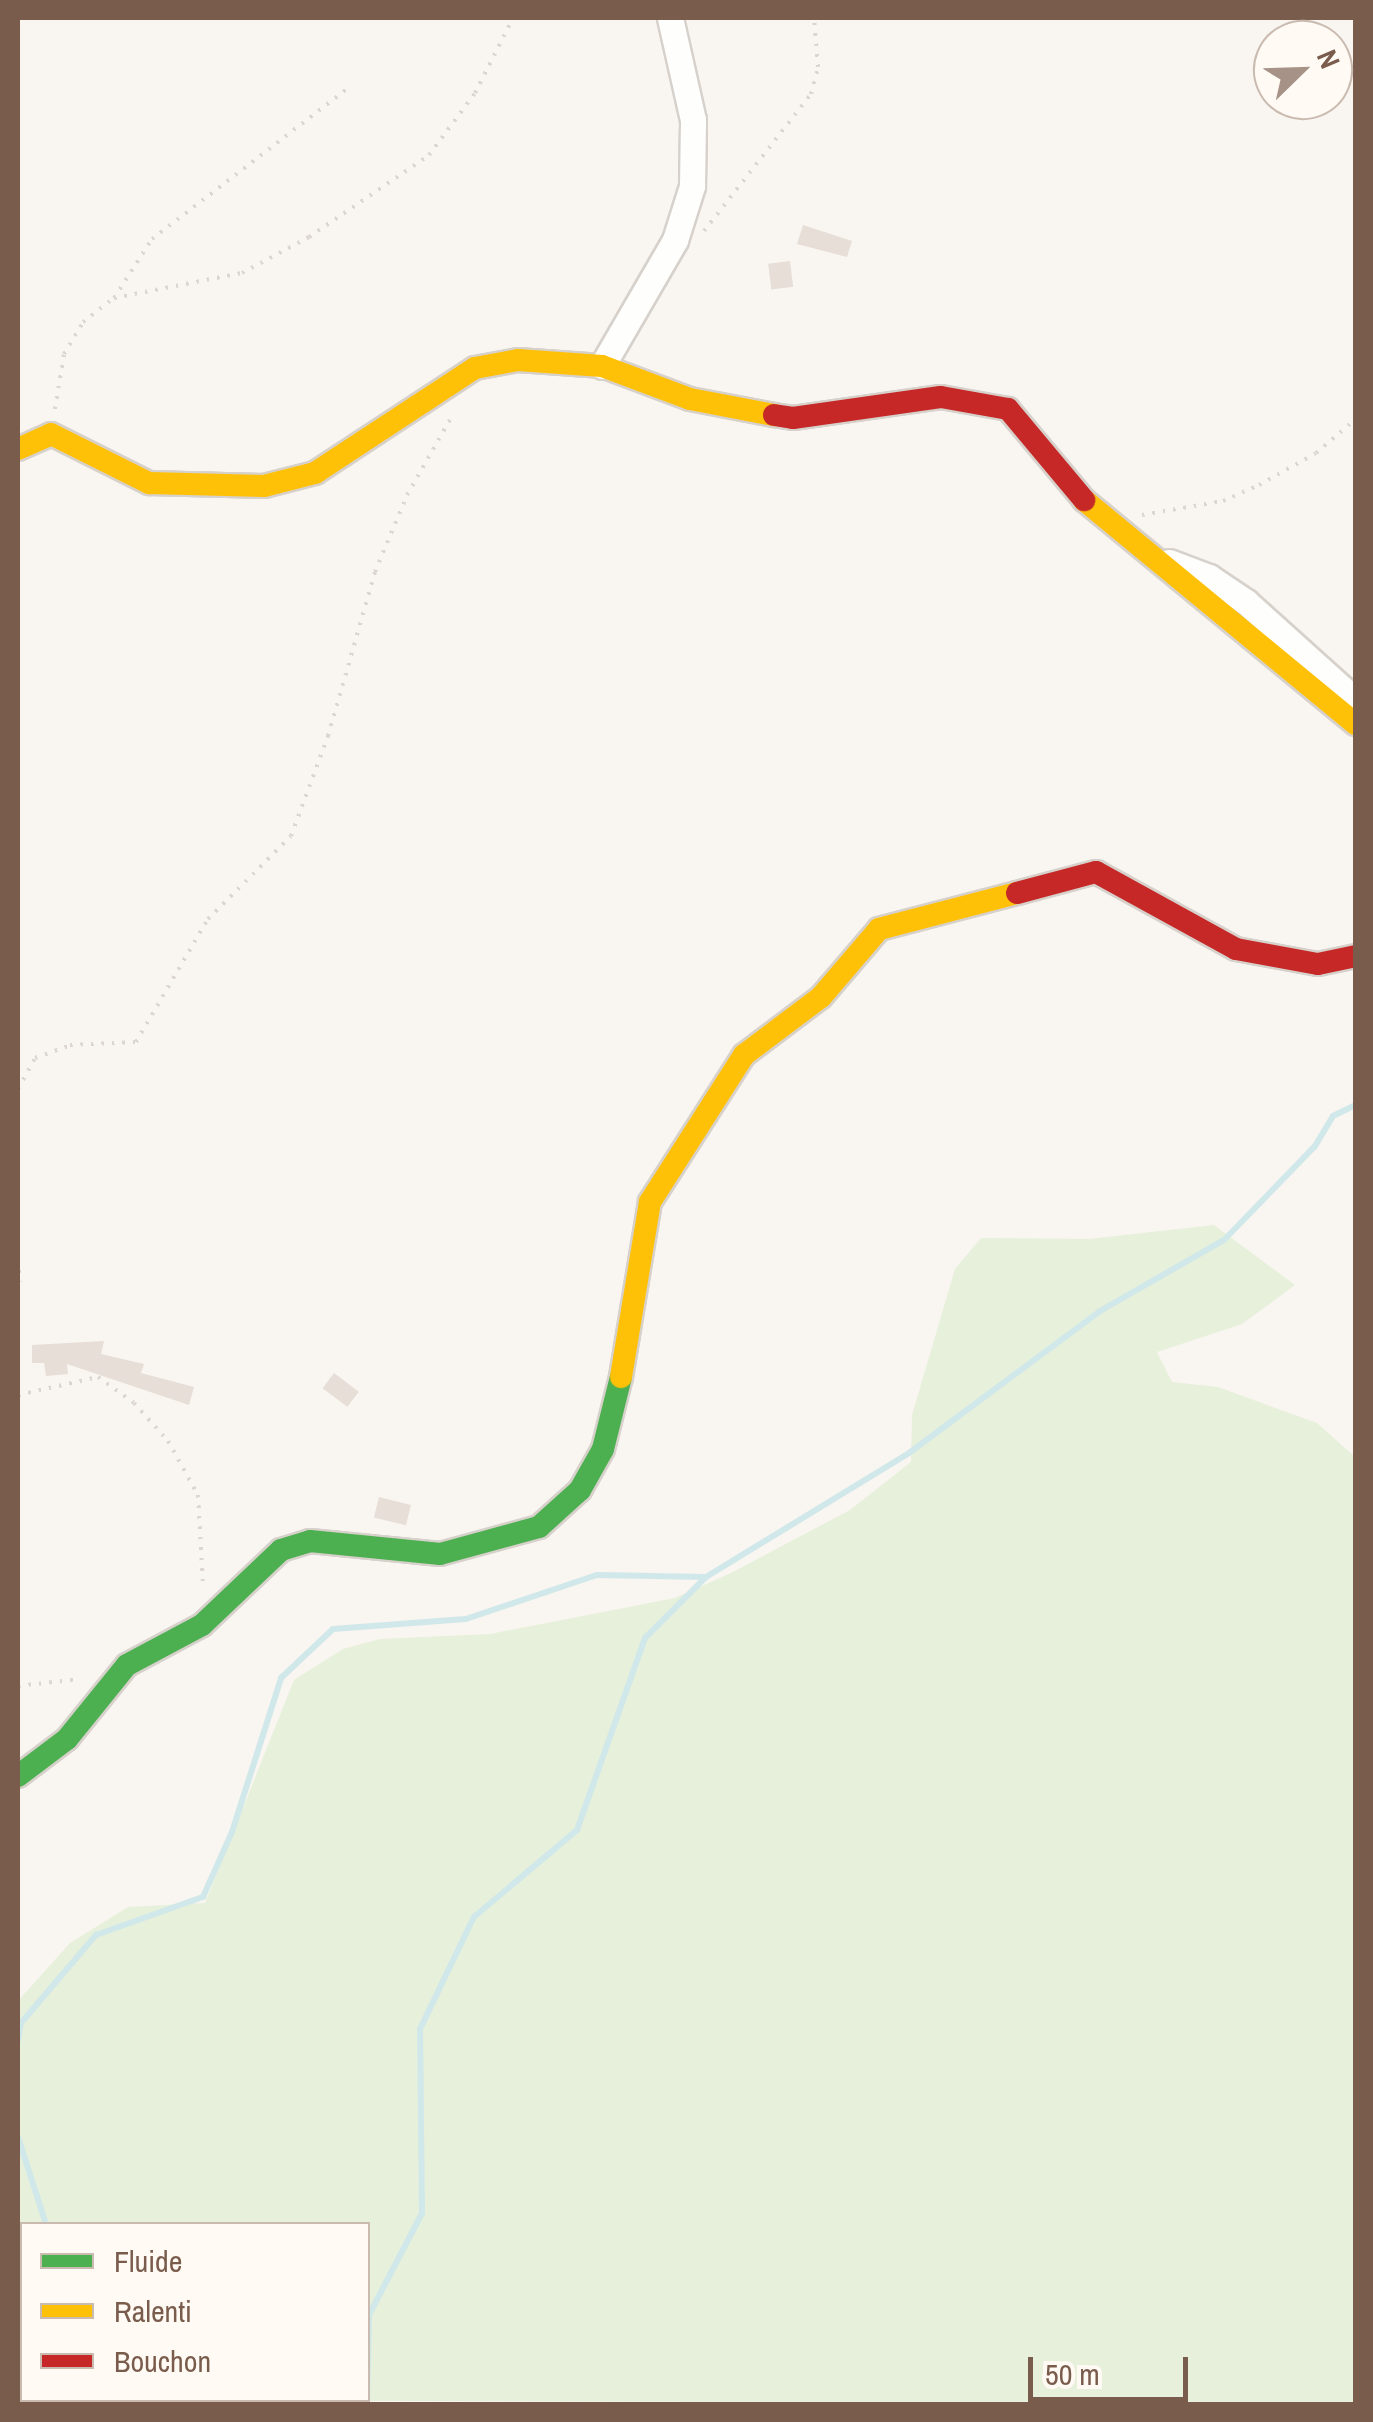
<!DOCTYPE html>
<style>
body{margin:0}
#map{position:relative;width:1373px;height:2422px;overflow:hidden;background:#f9f5f0;font-family:"Archivo Narrow",sans-serif}
div>[style]{position:absolute}
.green>*{inset:0;background:#e7f0db}
.stream>*{height:6px;margin:-3px;padding:0 3px;transform-origin:3px;border-radius:3px;background:#d0e8ea}
.building>*{inset:0;background:#e6ded7;transform-origin:0 0}
.path>*{height:4px;margin-top:-2px;transform-origin:0;background:repeating-linear-gradient(90deg,#dcd5d0 0 2.5px,transparent 0 10.5px)}
.roads{filter:drop-shadow(2px 0 #d7d1cb) drop-shadow(-2px 0 #d7d1cb) drop-shadow(0 2px #d7d1cb) drop-shadow(0 -2px #d7d1cb)}
.street>*{height:25px;margin:-12.5px;padding:0 12.5px;transform-origin:12.5px;border-radius:12.5px;background:#fefefd}
.fast>*{height:22px;margin:-11px;padding:0 11px;transform-origin:11px;border-radius:11px;background:#4caf50}
.slow>*{height:22px;margin:-11px;padding:0 11px;transform-origin:11px;border-radius:11px;background:#ffc107}
.jam>*{height:22px;margin:-11px;padding:0 11px;transform-origin:11px;border-radius:11px;background:#c62828}
span{translate:-50% -50%;white-space:nowrap;text-align:center;line-height:1.15;-webkit-text-stroke:9px #fffaf3;paint-order:stroke}
.frame{position:absolute;inset:0;border:20px solid #7a5c4d;pointer-events:none}
.legend{position:absolute;left:20px;top:2222px;width:350px;height:180px;box-sizing:border-box;background:#fffaf3;border:2px solid #cabbb1;margin:0;padding:12px 18px;list-style:none;font-size:30px;color:#7a5c4d}
.legend li{display:flex;align-items:center;gap:20px;height:50px}
.legend b{width:50px;border:2px solid #cabbb1}
.north{position:absolute;left:1253px;top:20px;width:100px;height:100px;box-sizing:border-box;background:#fffaf3;border:2px solid #cabbb1;border-radius:50%;rotate:67deg;font-size:28px;font-weight:700;line-height:40px;text-align:center;color:#7a5c4d}
.north::after{content:'';display:block;margin:auto;width:35px;height:45px;background:#a69286;clip-path:polygon(50% 0,100% 100%,50% 72%,0 100%)}
.scale{position:absolute;left:1028px;top:2357px;width:160px;height:45px;box-sizing:border-box;border:5px solid #7a5c4d;border-top:0;padding-left:12px;font-size:30px;line-height:35px;white-space:nowrap;color:#7a5c4d;-webkit-text-stroke:8px #fffaf3;paint-order:stroke}
</style>
<div id="map">
<div class="green">
<i style="clip-path:polygon(1214px 1225px,1295px 1285px,1242px 1324px,1157px 1352px,1172px 1382px,1218px 1387px,1317px 1423px,1355px 1457px,1355px 2404px,133px 2400px,368px 2400px,368px 2224px,22px 2224px,22px 2234px,18px 2222px,18px 2001px,70px 1943px,128px 1907px,205px 1903px,294px 1680px,343px 1649px,380px 1639px,490px 1634px,675px 1598px,731px 1573px,850px 1510px,911px 1462px,912px 1415px,955px 1269px,981px 1238px,1089px 1239px)"></i>
</div>
<div class="stream">
<i style="left:18px;top:2040px;width:17px;rotate:-80deg"></i>
<i style="left:21px;top:2023px;width:116px;rotate:-49.6deg"></i>
<i style="left:96px;top:1935px;width:114px;rotate:-19.6deg"></i>
<i style="left:203px;top:1897px;width:71px;rotate:-66deg"></i>
<i style="left:232px;top:1832px;width:162px;rotate:-72.3deg"></i>
<i style="left:281px;top:1678px;width:71px;rotate:-43.3deg"></i>
<i style="left:333px;top:1629px;width:133px;rotate:-4.3deg"></i>
<i style="left:466px;top:1619px;width:138px;rotate:-18.6deg"></i>
<i style="left:597px;top:1575px;width:109px;rotate:1.1deg"></i>
<i style="left:706px;top:1577px;width:238px;rotate:-31.4deg"></i>
<i style="left:909px;top:1453px;width:238px;rotate:-36.6deg"></i>
<i style="left:1100px;top:1311px;width:143px;rotate:-29.8deg"></i>
<i style="left:1224px;top:1240px;width:131px;rotate:-45.9deg"></i>
<i style="left:1315px;top:1146px;width:35px;rotate:-59deg"></i>
<i style="left:1333px;top:1116px;width:25px;rotate:-26deg"></i>
<i style="left:18px;top:2137px;width:91px;rotate:72.2deg"></i>
<i style="left:367px;top:2404px;width:89px;rotate:-88.7deg"></i>
<i style="left:369px;top:2315px;width:115px;rotate:-62.5deg"></i>
<i style="left:422px;top:2213px;width:184px;rotate:-90.6deg"></i>
<i style="left:420px;top:2029px;width:124px;rotate:-64.3deg"></i>
<i style="left:474px;top:1917px;width:135px;rotate:-40.2deg"></i>
<i style="left:577px;top:1830px;width:204px;rotate:-70.5deg"></i>
<i style="left:645px;top:1638px;width:86px;rotate:-45deg"></i>
</div>
<div class="building">
<i style="clip-path:polygon(803px 225px,852px 241px,847px 257px,797px 244px)"></i>
<i style="left:790px;top:261px;width:26px;height:22px;rotate:83deg"></i>
<i style="clip-path:polygon(104px 1341px,101px 1354px,144px 1364px,141px 1373px,194px 1387px,189px 1405px,67px 1364px,68px 1374px,46px 1376px,44px 1363px,32px 1363px,32px 1345px)"></i>
<i style="left:334px;top:1373px;width:31px;height:19px;rotate:37deg"></i>
<i style="left:379px;top:1497px;width:33px;height:21px;rotate:14deg"></i>
</div>
<div class="path">
<i style="left:704px;top:231px;width:174px;rotate:-52deg"></i>
<i style="left:811px;top:94px;width:28px;rotate:-75deg"></i>
<i style="left:818px;top:67px;width:49px;rotate:-94.7deg"></i>
<i style="left:114px;top:298px;width:70px;rotate:-57.2deg"></i>
<i style="left:152px;top:239px;width:247px;rotate:-37.6deg"></i>
<i style="left:55px;top:409px;width:56px;rotate:-80.7deg"></i>
<i style="left:64px;top:354px;width:37px;rotate:-59deg"></i>
<i style="left:83px;top:322px;width:39px;rotate:-38deg"></i>
<i style="left:114px;top:298px;width:130px;rotate:-11.1deg"></i>
<i style="left:242px;top:273px;width:76px;rotate:-28.2deg"></i>
<i style="left:309px;top:237px;width:145px;rotate:-34.3deg"></i>
<i style="left:429px;top:155px;width:77px;rotate:-53.4deg"></i>
<i style="left:475px;top:93px;width:84px;rotate:-63.1deg"></i>
<i style="left:1142px;top:515px;width:82px;rotate:-9.8deg"></i>
<i style="left:1223px;top:501px;width:39px;rotate:-24deg"></i>
<i style="left:1259px;top:485px;width:65px;rotate:-29.3deg"></i>
<i style="left:1316px;top:453px;width:52px;rotate:-40.4deg"></i>
<i style="left:18px;top:1089px;width:35px;rotate:-61deg"></i>
<i style="left:35px;top:1058px;width:37px;rotate:-20deg"></i>
<i style="left:70px;top:1045px;width:66px;rotate:-2.6deg"></i>
<i style="left:136px;top:1042px;width:143px;rotate:-59.7deg"></i>
<i style="left:208px;top:919px;width:117px;rotate:-45deg"></i>
<i style="left:291px;top:836px;width:107px;rotate:-69.7deg"></i>
<i style="left:328px;top:736px;width:171px;rotate:-74deg"></i>
<i style="left:375px;top:572px;width:83px;rotate:-67.4deg"></i>
<i style="left:407px;top:495px;width:89px;rotate:-60.3deg"></i>
<i style="left:18px;top:1260px;width:22px;rotate:85deg"></i>
<i style="left:18px;top:1395px;width:82px;rotate:-12.7deg"></i>
<i style="left:98px;top:1377px;width:44px;rotate:35.8deg"></i>
<i style="left:134px;top:1403px;width:51px;rotate:48.2deg"></i>
<i style="left:168px;top:1441px;width:62px;rotate:60.9deg"></i>
<i style="left:198px;top:1495px;width:90px;rotate:86.8deg"></i>
<i style="left:18px;top:1686px;width:62px;rotate:-6.4deg"></i>
</div>
<div class="roads">
<div class="street">
<i style="left:602px;top:366px;width:146px;rotate:-59.9deg"></i>
<i style="left:675px;top:240px;width:57px;rotate:-72.5deg"></i>
<i style="left:692px;top:186px;width:66px;rotate:-89.1deg"></i>
<i style="left:693px;top:120px;width:105px;rotate:-102.7deg"></i>
<i style="left:1169px;top:562px;width:43px;rotate:20.6deg"></i>
<i style="left:1209px;top:577px;width:45px;rotate:34deg"></i>
<i style="left:1246px;top:602px;width:148px;rotate:42deg"></i>
</div>
<div class="fast">
<i style="left:18px;top:1776px;width:61px;rotate:-37.1deg"></i>
<i style="left:67px;top:1739px;width:95px;rotate:-51deg"></i>
<i style="left:127px;top:1665px;width:85px;rotate:-28.1deg"></i>
<i style="left:202px;top:1625px;width:109px;rotate:-43.5deg"></i>
<i style="left:281px;top:1550px;width:30px;rotate:-17deg"></i>
<i style="left:310px;top:1541px;width:131px;rotate:5.7deg"></i>
<i style="left:440px;top:1554px;width:103px;rotate:-15.3deg"></i>
<i style="left:539px;top:1527px;width:55px;rotate:-42.1deg"></i>
<i style="left:580px;top:1490px;width:47px;rotate:-60.7deg"></i>
<i style="left:603px;top:1449px;width:74px;rotate:-76deg"></i>
</div>
<div class="slow">
<i style="left:18px;top:449px;width:36px;rotate:-24deg"></i>
<i style="left:51px;top:434px;width:110px;rotate:26.6deg"></i>
<i style="left:149px;top:483px;width:115px;rotate:1.5deg"></i>
<i style="left:264px;top:486px;width:53px;rotate:-14.3deg"></i>
<i style="left:315px;top:473px;width:191px;rotate:-33.3deg"></i>
<i style="left:475px;top:368px;width:44px;rotate:-10.5deg"></i>
<i style="left:518px;top:360px;width:84px;rotate:4.1deg"></i>
<i style="left:602px;top:366px;width:94px;rotate:20.6deg"></i>
<i style="left:690px;top:399px;width:86px;rotate:10.8deg"></i>
<i style="left:1084px;top:500px;width:352px;rotate:39.5deg"></i>
<i style="left:621px;top:1377px;width:177px;rotate:-80.6deg"></i>
<i style="left:650px;top:1202px;width:174px;rotate:-57.4deg"></i>
<i style="left:744px;top:1055px;width:96px;rotate:-37deg"></i>
<i style="left:821px;top:997px;width:89px;rotate:-49.5deg"></i>
<i style="left:879px;top:929px;width:143px;rotate:-14.6deg"></i>
</div>
<div class="jam">
<i style="left:774px;top:415px;width:19px;rotate:9deg"></i>
<i style="left:793px;top:418px;width:149px;rotate:-8.1deg"></i>
<i style="left:941px;top:397px;width:68px;rotate:10.2deg"></i>
<i style="left:1008px;top:409px;width:119px;rotate:50.1deg"></i>
<i style="left:1017px;top:893px;width:82px;rotate:-14.9deg"></i>
<i style="left:1096px;top:872px;width:160px;rotate:28.8deg"></i>
<i style="left:1236px;top:949px;width:83px;rotate:10.4deg"></i>
<i style="left:1318px;top:964px;width:39px;rotate:-12deg"></i>
</div>
</div>
<div class="frame"></div>
<ul class="legend">
<li><b style="height:12px;background:#4caf50"></b>Fluide</li>
<li><b style="height:12px;background:#ffc107"></b>Ralenti</li>
<li><b style="height:12px;background:#c62828"></b>Bouchon</li>
</ul>
<div class="north">N</div>
<div class="scale">50 m</div>
</div>
